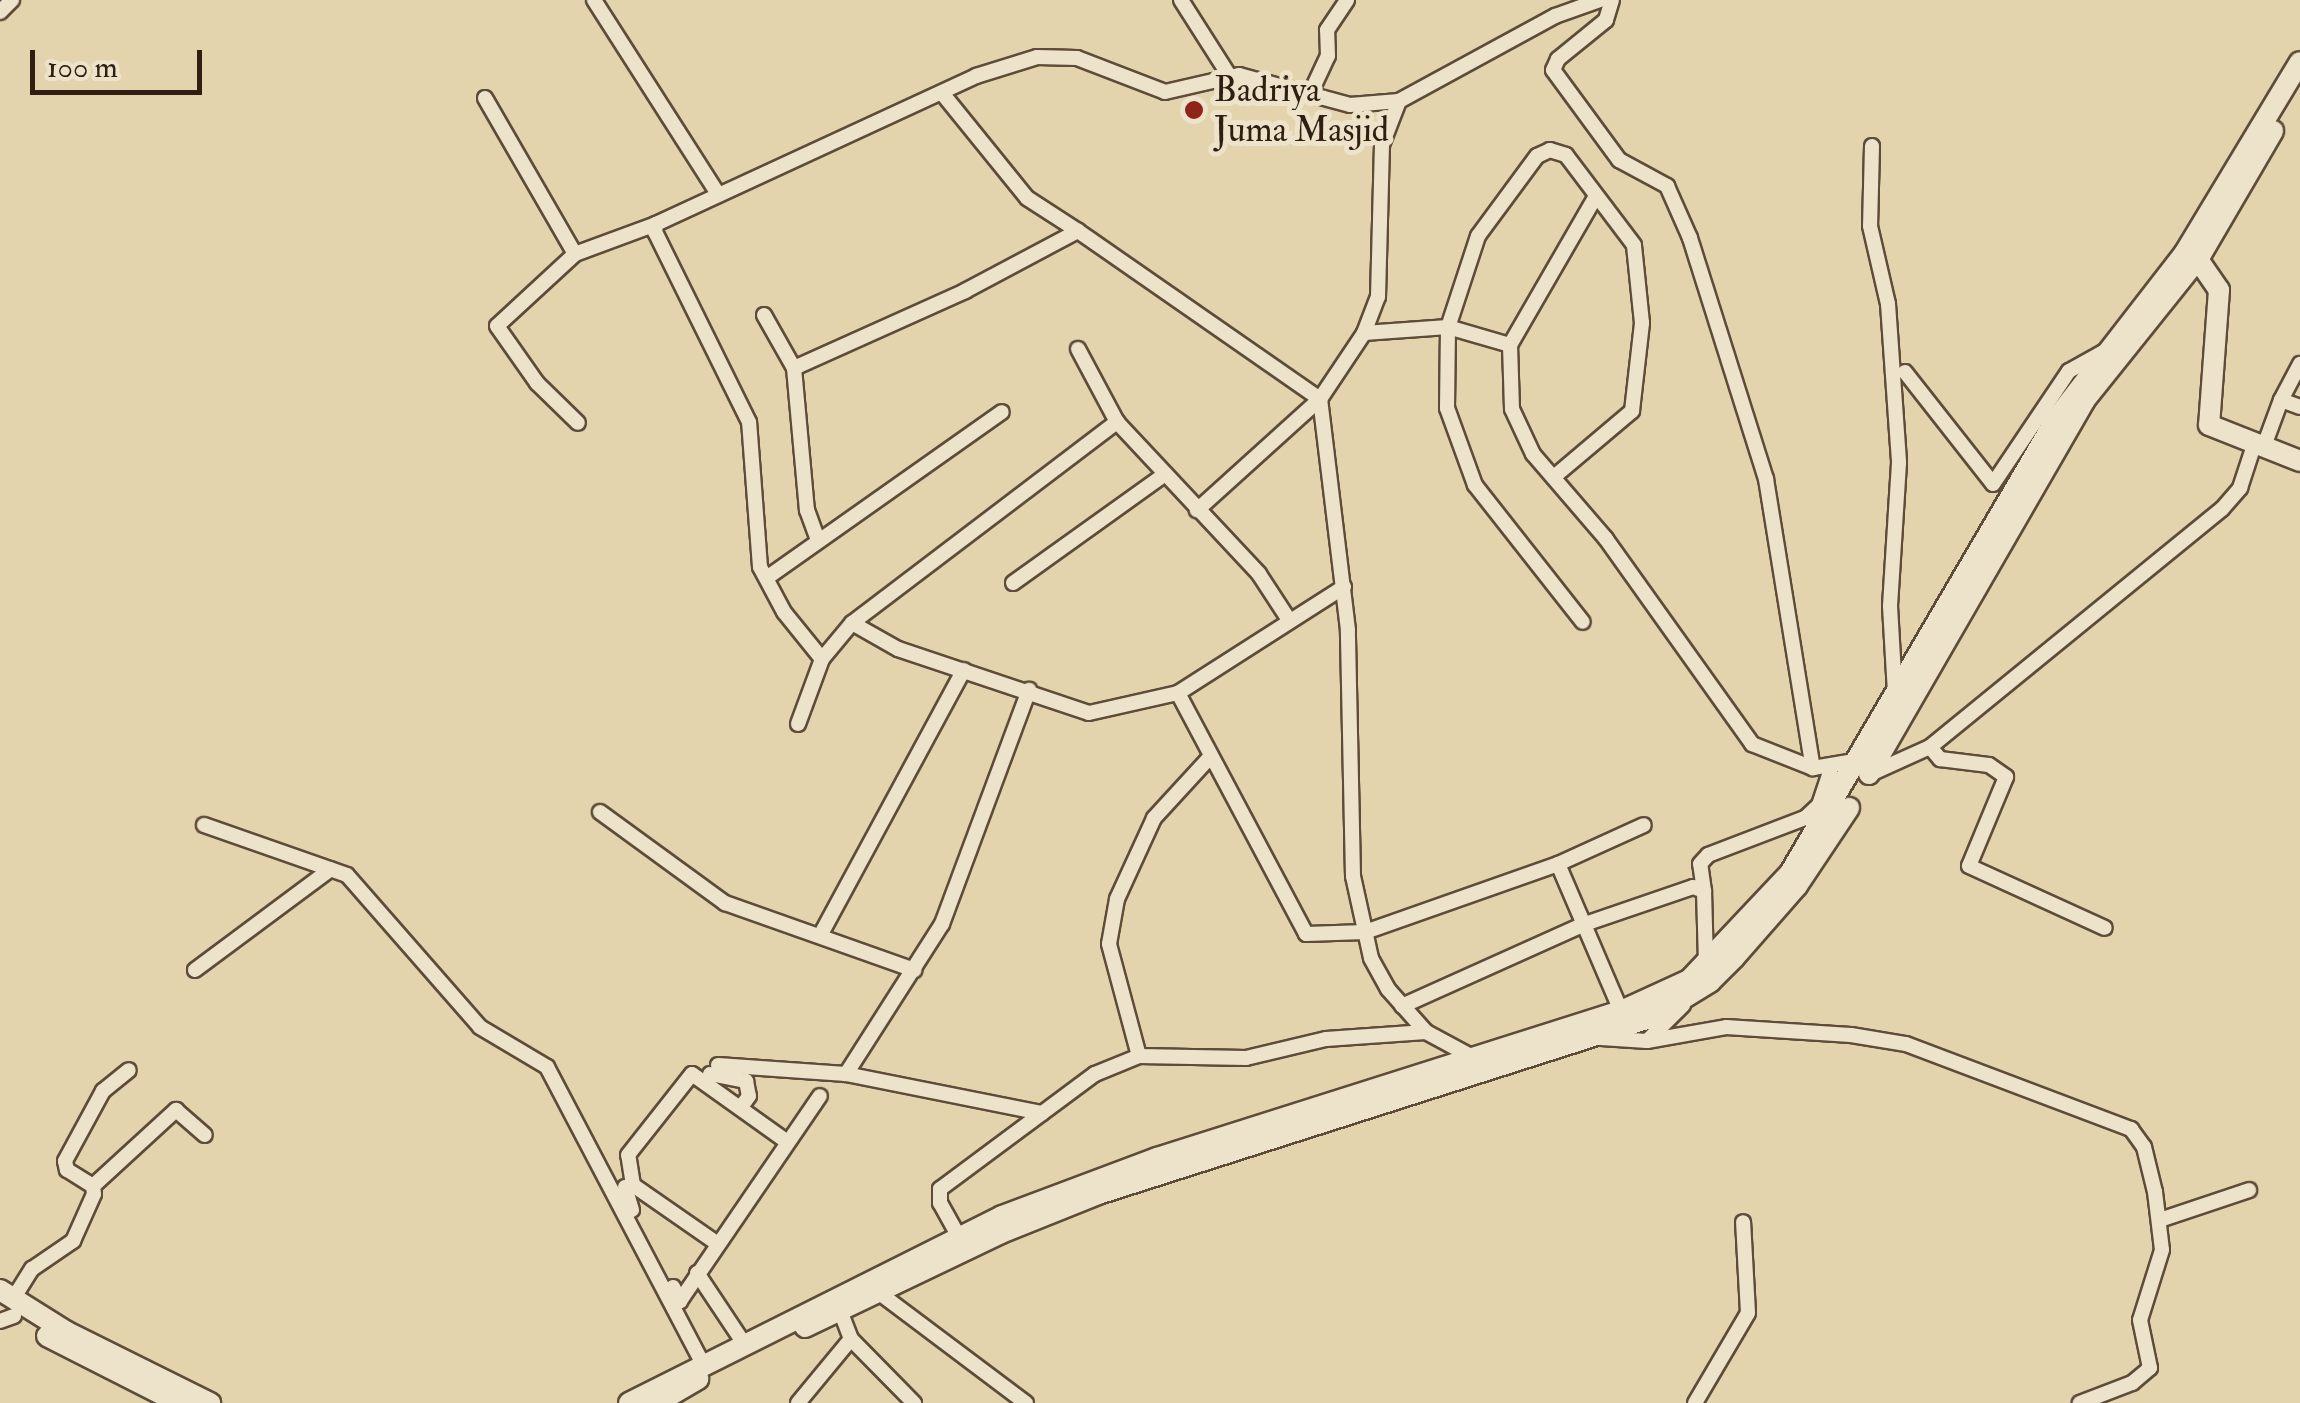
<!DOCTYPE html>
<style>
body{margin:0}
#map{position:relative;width:2300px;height:1403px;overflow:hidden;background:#e3d4ae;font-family:"IM FELL Double Pica",serif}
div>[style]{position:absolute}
.roads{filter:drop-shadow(2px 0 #5d4c39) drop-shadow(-2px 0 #5d4c39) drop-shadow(0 2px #5d4c39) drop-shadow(0 -2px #5d4c39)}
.street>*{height:14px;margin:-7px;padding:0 7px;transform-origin:7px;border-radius:7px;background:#ede3ca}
.secondary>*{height:20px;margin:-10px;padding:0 10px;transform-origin:10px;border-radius:10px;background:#ede3ca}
.dots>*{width:28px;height:28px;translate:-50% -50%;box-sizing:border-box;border:5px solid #ede3ca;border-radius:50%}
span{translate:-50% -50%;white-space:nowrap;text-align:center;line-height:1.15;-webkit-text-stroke:10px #ede3ca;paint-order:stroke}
.poi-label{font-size:35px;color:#301e12}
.left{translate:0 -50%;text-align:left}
.scale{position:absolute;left:30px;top:50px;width:172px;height:45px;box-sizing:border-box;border:5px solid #301e12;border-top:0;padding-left:12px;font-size:30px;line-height:35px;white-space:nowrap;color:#301e12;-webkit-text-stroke:8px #ede3ca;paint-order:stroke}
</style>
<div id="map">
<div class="roads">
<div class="street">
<i style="left:594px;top:0;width:230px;rotate:57.4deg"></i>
<i style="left:1181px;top:0;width:91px;rotate:57.5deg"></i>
<i style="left:1612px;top:0;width:21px;rotate:107deg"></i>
<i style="left:1606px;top:20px;width:62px;rotate:140.9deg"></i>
<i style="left:1558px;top:59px;width:12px;rotate:114deg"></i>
<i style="left:1553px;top:70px;width:112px;rotate:53.7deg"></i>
<i style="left:1619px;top:160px;width:55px;rotate:28.4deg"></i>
<i style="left:1667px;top:186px;width:57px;rotate:66.1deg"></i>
<i style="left:1690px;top:238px;width:253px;rotate:72.5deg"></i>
<i style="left:1766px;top:479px;width:293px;rotate:80.8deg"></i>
<i style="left:0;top:12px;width:17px;rotate:-45deg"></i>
<i style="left:1311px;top:92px;width:40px;rotate:-65deg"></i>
<i style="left:1328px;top:56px;width:26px;rotate:-92deg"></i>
<i style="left:1327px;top:30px;width:36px;rotate:-56deg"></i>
<i style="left:942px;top:93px;width:135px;rotate:51deg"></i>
<i style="left:1027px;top:198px;width:61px;rotate:32.9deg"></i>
<i style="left:485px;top:98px;width:180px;rotate:60deg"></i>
<i style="left:575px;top:254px;width:106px;rotate:137.3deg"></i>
<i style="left:497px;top:326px;width:70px;rotate:54.9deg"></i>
<i style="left:537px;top:383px;width:57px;rotate:44.3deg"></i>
<i style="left:1872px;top:146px;width:80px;rotate:91.4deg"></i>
<i style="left:1870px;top:226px;width:80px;rotate:77deg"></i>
<i style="left:1888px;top:304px;width:159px;rotate:86deg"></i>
<i style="left:1899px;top:463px;width:143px;rotate:93.6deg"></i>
<i style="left:1890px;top:606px;width:86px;rotate:86.7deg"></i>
<i style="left:575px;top:254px;width:86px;rotate:-20.3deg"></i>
<i style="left:764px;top:315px;width:61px;rotate:60.5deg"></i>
<i style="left:794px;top:368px;width:143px;rotate:84.8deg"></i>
<i style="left:807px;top:510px;width:30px;rotate:70deg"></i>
<i style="left:1364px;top:333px;width:84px;rotate:-4.1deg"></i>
<i style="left:1448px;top:327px;width:65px;rotate:16.2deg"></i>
<i style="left:1510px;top:345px;width:64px;rotate:88.2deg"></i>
<i style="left:1512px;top:409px;width:50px;rotate:65deg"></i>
<i style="left:1533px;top:454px;width:112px;rotate:49.3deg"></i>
<i style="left:1606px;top:539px;width:252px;rotate:54.5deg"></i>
<i style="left:1752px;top:744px;width:66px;rotate:21.5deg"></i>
<i style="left:1813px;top:768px;width:48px;rotate:-9.7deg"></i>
<i style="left:1510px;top:345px;width:170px;rotate:-60deg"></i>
<i style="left:1078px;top:349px;width:83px;rotate:61.9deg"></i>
<i style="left:1117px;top:422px;width:208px;rotate:46.9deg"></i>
<i style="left:1259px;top:574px;width:55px;rotate:56.9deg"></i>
<i style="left:794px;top:368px;width:188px;rotate:-24.2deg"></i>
<i style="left:965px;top:291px;width:128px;rotate:-28deg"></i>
<i style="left:1078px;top:231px;width:295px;rotate:34.8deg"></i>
<i style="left:1320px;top:399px;width:166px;rotate:137.9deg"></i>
<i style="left:1905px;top:372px;width:142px;rotate:51.8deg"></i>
<i style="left:1993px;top:484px;width:136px;rotate:-56.1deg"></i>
<i style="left:2069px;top:371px;width:39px;rotate:-29deg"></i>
<i style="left:2281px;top:400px;width:41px;rotate:-62.2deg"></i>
<i style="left:2264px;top:446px;width:49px;rotate:-69.7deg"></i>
<i style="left:2281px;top:400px;width:20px;rotate:20deg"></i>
<i style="left:1555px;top:476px;width:101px;rotate:-40.2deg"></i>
<i style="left:1632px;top:411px;width:89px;rotate:-83.5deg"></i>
<i style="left:1642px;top:323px;width:78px;rotate:-95.9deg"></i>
<i style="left:1634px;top:245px;width:113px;rotate:-127.1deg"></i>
<i style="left:1566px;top:155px;width:17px;rotate:-163deg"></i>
<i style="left:1550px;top:150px;width:14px;rotate:155deg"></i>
<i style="left:1537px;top:156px;width:99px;rotate:126.4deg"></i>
<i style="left:1478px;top:236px;width:96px;rotate:108.2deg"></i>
<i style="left:1448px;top:327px;width:81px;rotate:90.7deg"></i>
<i style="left:1447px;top:408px;width:82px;rotate:70deg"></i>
<i style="left:1475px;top:485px;width:174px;rotate:51.8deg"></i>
<i style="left:768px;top:577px;width:286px;rotate:-35.2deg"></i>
<i style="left:1013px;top:583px;width:187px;rotate:-35.6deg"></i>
<i style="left:852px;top:623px;width:53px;rotate:29.5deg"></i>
<i style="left:898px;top:649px;width:201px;rotate:18.5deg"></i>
<i style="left:1089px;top:713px;width:91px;rotate:-12.7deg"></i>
<i style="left:1178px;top:693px;width:197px;rotate:-32.6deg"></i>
<i style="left:822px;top:659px;width:60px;rotate:-129deg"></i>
<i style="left:784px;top:612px;width:51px;rotate:-118.1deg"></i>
<i style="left:760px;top:567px;width:145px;rotate:-94.3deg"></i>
<i style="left:749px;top:422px;width:212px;rotate:-116.3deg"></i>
<i style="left:655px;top:232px;width:8px;rotate:-83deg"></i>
<i style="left:656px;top:224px;width:353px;rotate:-24.8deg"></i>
<i style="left:976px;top:76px;width:64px;rotate:-17.3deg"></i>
<i style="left:1037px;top:57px;width:40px;rotate:1.4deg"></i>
<i style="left:1077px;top:58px;width:94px;rotate:21.1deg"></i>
<i style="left:1165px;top:92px;width:76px;rotate:-12.9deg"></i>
<i style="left:1239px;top:75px;width:115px;rotate:15.1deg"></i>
<i style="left:1350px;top:105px;width:49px;rotate:-4.7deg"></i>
<i style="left:1178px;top:693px;width:273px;rotate:62deg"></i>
<i style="left:1306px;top:934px;width:59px;rotate:-1.9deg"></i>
<i style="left:1365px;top:932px;width:205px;rotate:-19.4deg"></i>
<i style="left:1558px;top:864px;width:94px;rotate:-24.4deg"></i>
<i style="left:798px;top:724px;width:69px;rotate:-69.7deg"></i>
<i style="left:822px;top:659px;width:47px;rotate:-50.2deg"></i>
<i style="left:852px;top:623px;width:333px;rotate:-37.2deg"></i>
<i style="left:1930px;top:747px;width:16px;rotate:50deg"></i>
<i style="left:1940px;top:759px;width:49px;rotate:7deg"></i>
<i style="left:1989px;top:765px;width:21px;rotate:35deg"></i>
<i style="left:2006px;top:777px;width:96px;rotate:112.6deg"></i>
<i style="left:1969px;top:866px;width:149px;rotate:24.5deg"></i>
<i style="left:1870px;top:774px;width:66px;rotate:-24.2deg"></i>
<i style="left:1930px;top:747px;width:377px;rotate:-39.2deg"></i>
<i style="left:2222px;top:509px;width:28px;rotate:-49deg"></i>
<i style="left:2240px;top:488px;width:48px;rotate:-71.9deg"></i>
<i style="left:600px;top:812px;width:155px;rotate:36.1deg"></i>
<i style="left:725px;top:903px;width:201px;rotate:19.5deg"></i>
<i style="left:204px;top:825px;width:151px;rotate:19.3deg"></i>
<i style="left:347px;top:875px;width:202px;rotate:48.8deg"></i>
<i style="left:480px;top:1027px;width:78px;rotate:30.8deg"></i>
<i style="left:547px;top:1067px;width:333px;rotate:62.3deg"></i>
<i style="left:1558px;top:864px;width:160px;rotate:66.8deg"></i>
<i style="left:1704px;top:891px;width:27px;rotate:-98deg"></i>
<i style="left:1700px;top:864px;width:12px;rotate:-48deg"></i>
<i style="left:1708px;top:855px;width:104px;rotate:-20.9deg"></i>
<i style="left:1805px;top:818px;width:19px;rotate:-43deg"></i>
<i style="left:1819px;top:805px;width:41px;rotate:-71.6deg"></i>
<i style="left:821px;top:934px;width:300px;rotate:-61.6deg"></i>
<i style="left:195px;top:970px;width:169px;rotate:-36.6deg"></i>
<i style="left:1402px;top:1006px;width:197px;rotate:-24.2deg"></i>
<i style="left:1582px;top:925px;width:117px;rotate:-18.9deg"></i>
<i style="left:1693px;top:887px;width:12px;rotate:20deg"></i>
<i style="left:1704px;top:891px;width:73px;rotate:88.4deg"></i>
<i style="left:1601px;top:1038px;width:46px;rotate:3.7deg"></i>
<i style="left:1647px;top:1041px;width:80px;rotate:-10deg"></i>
<i style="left:1726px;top:1027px;width:125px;rotate:3.7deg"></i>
<i style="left:1851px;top:1035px;width:56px;rotate:9.3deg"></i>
<i style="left:1906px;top:1044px;width:241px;rotate:20.7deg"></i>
<i style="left:2131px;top:1129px;width:22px;rotate:54deg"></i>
<i style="left:2144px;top:1147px;width:46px;rotate:76.3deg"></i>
<i style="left:2155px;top:1192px;width:58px;rotate:83.1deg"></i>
<i style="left:2162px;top:1250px;width:73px;rotate:107.4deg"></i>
<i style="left:2140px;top:1320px;width:49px;rotate:78.2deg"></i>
<i style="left:2150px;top:1368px;width:23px;rotate:140deg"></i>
<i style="left:2132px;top:1383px;width:56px;rotate:159deg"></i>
<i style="left:1647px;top:1041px;width:51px;rotate:-45deg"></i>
<i style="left:1139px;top:1056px;width:116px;rotate:-105deg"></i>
<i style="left:1109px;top:944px;width:46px;rotate:-79.9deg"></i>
<i style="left:1117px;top:899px;width:89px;rotate:-65.4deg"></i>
<i style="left:1154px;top:818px;width:83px;rotate:-47.4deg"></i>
<i style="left:1478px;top:1060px;width:59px;rotate:-151.7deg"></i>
<i style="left:1426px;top:1032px;width:57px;rotate:-131.5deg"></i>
<i style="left:1388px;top:989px;width:35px;rotate:-119deg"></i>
<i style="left:1371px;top:958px;width:84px;rotate:-102.4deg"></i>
<i style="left:1353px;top:876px;width:246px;rotate:-91.2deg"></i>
<i style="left:1348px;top:630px;width:233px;rotate:-96.9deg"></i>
<i style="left:1320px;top:399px;width:79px;rotate:-56.3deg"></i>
<i style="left:1364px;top:333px;width:39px;rotate:-69deg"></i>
<i style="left:1378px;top:297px;width:152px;rotate:-88.5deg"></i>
<i style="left:1382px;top:145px;width:47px;rotate:-68.9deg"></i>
<i style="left:1399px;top:101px;width:178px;rotate:-28.6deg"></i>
<i style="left:1555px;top:16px;width:48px;rotate:-19.6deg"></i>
<i style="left:718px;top:1065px;width:128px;rotate:4deg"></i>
<i style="left:846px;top:1074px;width:200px;rotate:11.3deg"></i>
<i style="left:710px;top:1074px;width:37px;rotate:11deg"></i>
<i style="left:746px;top:1081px;width:15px;rotate:79deg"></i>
<i style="left:749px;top:1096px;width:14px;rotate:126deg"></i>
<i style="left:846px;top:1074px;width:178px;rotate:-57.4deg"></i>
<i style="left:942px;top:924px;width:250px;rotate:-69.6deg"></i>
<i style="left:93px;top:1186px;width:113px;rotate:-42.5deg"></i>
<i style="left:176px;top:1110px;width:38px;rotate:41deg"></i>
<i style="left:625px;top:1187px;width:24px;rotate:73deg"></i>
<i style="left:2160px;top:1220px;width:94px;rotate:-18.6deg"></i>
<i style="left:959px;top:1237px;width:39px;rotate:-119deg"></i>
<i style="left:940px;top:1203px;width:14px;rotate:-90deg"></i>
<i style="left:940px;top:1189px;width:193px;rotate:-36.6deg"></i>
<i style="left:1095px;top:1074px;width:48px;rotate:-22.2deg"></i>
<i style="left:1139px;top:1056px;width:107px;rotate:1.1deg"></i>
<i style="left:1246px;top:1058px;width:82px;rotate:-13.4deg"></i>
<i style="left:1326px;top:1039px;width:100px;rotate:-4deg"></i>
<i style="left:715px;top:1242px;width:100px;rotate:-145.2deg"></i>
<i style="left:633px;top:1185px;width:30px;rotate:-99deg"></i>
<i style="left:628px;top:1155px;width:103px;rotate:-51.7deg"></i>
<i style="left:692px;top:1074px;width:115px;rotate:35.5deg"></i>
<i style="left:697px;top:1273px;width:83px;rotate:56.3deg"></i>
<i style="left:673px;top:1287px;width:16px;rotate:63deg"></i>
<i style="left:680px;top:1301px;width:248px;rotate:-55.7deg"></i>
<i style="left:878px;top:1292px;width:185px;rotate:36.9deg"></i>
<i style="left:13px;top:1299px;width:36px;rotate:-58deg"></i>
<i style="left:32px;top:1269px;width:50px;rotate:-34.3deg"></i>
<i style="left:73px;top:1241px;width:51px;rotate:-65.9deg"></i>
<i style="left:94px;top:1194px;width:8px;rotate:-97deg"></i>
<i style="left:93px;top:1186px;width:31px;rotate:-148deg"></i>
<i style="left:67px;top:1170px;width:9px;rotate:-103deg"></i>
<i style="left:65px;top:1161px;width:80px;rotate:-61.5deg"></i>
<i style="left:103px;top:1091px;width:33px;rotate:-39deg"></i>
<i style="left:0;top:1321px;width:15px;rotate:-20deg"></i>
<i style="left:851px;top:1339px;width:90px;rotate:45.5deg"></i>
<i style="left:798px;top:1403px;width:83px;rotate:-50.4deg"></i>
<i style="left:851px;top:1339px;width:31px;rotate:-111deg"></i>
<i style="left:1695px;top:1403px;width:104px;rotate:-59.5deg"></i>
<i style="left:1748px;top:1313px;width:91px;rotate:-93.1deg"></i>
</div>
<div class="secondary">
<i style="left:2190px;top:248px;width:51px;rotate:55.4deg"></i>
<i style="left:2219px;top:290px;width:135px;rotate:94.2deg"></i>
<i style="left:2209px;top:425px;width:98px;rotate:21.6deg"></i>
<i style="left:1869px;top:774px;width:431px;rotate:-60deg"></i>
<i style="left:2084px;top:401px;width:186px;rotate:-51.3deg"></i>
<i style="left:2200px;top:256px;width:145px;rotate:-59.7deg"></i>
<i style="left:0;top:1290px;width:79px;rotate:32.1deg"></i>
<i style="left:67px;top:1332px;width:160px;rotate:26.4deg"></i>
<i style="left:805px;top:1327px;width:217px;rotate:-25.6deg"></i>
<i style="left:1001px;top:1233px;width:105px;rotate:-21.9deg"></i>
<i style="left:1098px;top:1194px;width:583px;rotate:-17.69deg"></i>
<i style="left:1653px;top:1017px;width:67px;rotate:-31.6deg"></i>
<i style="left:1710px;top:982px;width:34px;rotate:-45deg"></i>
<i style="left:1734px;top:958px;width:96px;rotate:-48.8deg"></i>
<i style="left:1797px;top:886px;width:94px;rotate:-56.3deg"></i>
<i style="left:47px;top:1336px;width:148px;rotate:26.9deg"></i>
<i style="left:629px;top:1403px;width:417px;rotate:-26.6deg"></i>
<i style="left:1002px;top:1216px;width:165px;rotate:-20.5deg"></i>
<i style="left:1157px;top:1158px;width:487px;rotate:-17.6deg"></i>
<i style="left:1621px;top:1011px;width:75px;rotate:-24.5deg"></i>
<i style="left:1689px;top:980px;width:147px;rotate:-46.7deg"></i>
<i style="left:1790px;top:873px;width:526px;rotate:-59.63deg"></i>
<i style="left:2056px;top:419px;width:209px;rotate:-52.2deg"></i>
<i style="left:2184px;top:254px;width:224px;rotate:-58.9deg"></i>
<i style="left:657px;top:1403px;width:48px;rotate:-30.3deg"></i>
</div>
</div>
<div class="dots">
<i style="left:1194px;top:110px;background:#8f2418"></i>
</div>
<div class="poi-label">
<span class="left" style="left:1214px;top:110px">Badriya<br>Juma Masjid</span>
</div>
<div class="scale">100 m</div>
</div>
